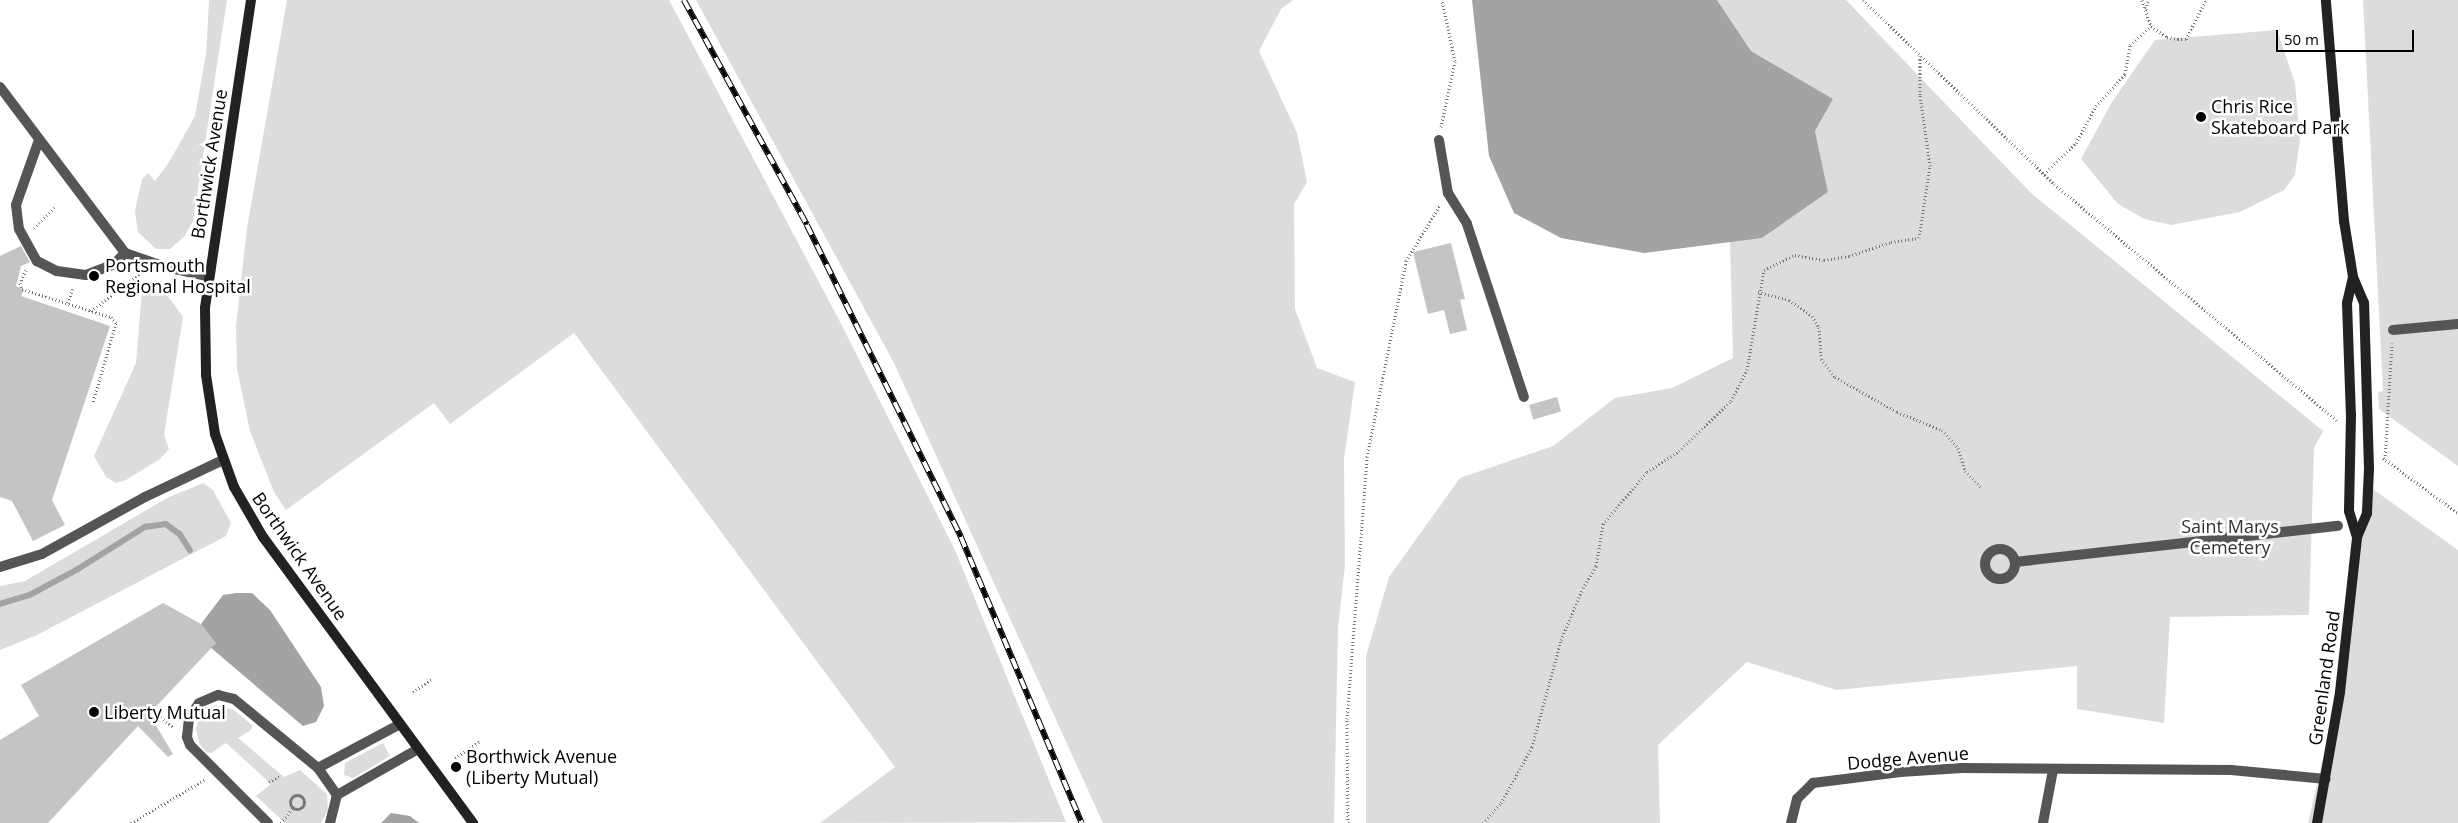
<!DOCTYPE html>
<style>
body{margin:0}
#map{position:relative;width:2458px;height:823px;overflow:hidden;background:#fff;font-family:"Open Sans",sans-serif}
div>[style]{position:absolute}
.green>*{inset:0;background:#dcdcdc}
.water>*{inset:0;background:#a3a3a3}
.stream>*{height:5.5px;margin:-2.75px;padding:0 2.75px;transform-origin:2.75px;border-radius:2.75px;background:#a3a3a3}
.building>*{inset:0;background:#c4c4c4;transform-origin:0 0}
.path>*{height:3px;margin-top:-1.5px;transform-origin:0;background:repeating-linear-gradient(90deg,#777 0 1px,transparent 0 3.5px)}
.path>.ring{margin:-1.5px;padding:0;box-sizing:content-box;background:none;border:3px solid #777;border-radius:50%}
.lane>*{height:10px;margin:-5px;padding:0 5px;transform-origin:5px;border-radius:5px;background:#555}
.lane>.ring{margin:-5px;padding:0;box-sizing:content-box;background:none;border:10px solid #555;border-radius:50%}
.street>*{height:10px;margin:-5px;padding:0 5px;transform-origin:5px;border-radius:5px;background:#555}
.secondary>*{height:10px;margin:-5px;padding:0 5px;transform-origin:5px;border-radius:5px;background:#222}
.rail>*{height:5.5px;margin-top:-2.75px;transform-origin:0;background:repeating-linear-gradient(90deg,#fff 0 11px,#000 0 22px);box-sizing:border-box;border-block:1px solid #000}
.dots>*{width:14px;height:14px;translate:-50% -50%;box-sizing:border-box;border:2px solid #fff;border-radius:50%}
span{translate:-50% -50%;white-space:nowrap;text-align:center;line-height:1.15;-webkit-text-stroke:5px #fff;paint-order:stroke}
.poi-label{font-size:18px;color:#000}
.left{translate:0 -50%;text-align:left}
.street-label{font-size:18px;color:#000}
.park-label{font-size:18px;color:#333}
.scale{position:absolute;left:2276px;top:30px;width:138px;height:22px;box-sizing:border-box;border:2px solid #000;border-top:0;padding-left:6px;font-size:15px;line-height:18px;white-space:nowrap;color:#000;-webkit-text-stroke:4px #fff;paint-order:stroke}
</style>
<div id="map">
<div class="green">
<i style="clip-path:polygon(209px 0,227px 0,193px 221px,185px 236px,170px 249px,156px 249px,138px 232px,135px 211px,142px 179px,148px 173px,155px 181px,168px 164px,195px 116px,206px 54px)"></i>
<i style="clip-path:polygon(287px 0,669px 0,838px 318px,955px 550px,1066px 822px,820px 823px,895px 767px,574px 333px,450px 424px,434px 403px,286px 510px,274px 492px,250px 431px,237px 369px,236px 326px,247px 228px)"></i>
<i style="clip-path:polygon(696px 0,1293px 0,1281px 9px,1259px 51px,1297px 133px,1307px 182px,1294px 204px,1295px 309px,1317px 368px,1355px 382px,1344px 459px,1345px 565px,1338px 628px,1334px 823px,1103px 823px,894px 363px)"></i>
<i style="clip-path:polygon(1717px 0,1846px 0,2030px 192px,2323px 431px,2314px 448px,2309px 615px,2170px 617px,2164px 723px,2077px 709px,2077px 666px,1837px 690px,1747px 662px,1658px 745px,1660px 823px,1366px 823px,1366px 656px,1389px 577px,1460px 478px,1553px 446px,1615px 398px,1672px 388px,1733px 358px,1730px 240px,1762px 238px,1828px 192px,1815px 131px,1833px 99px,1751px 51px)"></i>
<i style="clip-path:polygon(2363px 0,2458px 0,2458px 466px,2379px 409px,2378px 392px,2383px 391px)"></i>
<i style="clip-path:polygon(2277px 30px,2295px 83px,2300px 139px,2295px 175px,2284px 190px,2240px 212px,2171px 225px,2145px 219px,2118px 204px,2081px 159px,2112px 102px,2155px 40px)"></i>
<i style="clip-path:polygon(149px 285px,160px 285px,183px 317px,164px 435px,169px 449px,160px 459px,126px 480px,116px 483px,106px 477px,94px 456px,136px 363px,142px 290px)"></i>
<i style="clip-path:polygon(2363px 482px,2458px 550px,2458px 823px,2308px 823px,2334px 711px,2360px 536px)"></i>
<i style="clip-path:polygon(203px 483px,213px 490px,231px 523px,226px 536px,35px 636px,0 650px,0 586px,25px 581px,167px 498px)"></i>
<i style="clip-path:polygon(215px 705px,234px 710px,253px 726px,251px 730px,238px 738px,284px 777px,300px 770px,327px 794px,328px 810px,321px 823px,285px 823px,256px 796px,271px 784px,226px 743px,211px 753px,206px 752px,199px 743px,196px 728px,200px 717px)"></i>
<i style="clip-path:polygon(383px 743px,390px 756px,353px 778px,344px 775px,345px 763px)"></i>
</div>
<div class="water">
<i style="clip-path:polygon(1472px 0,1717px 0,1751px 51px,1833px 99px,1815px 131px,1828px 192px,1762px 238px,1644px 253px,1561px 238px,1514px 213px,1489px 156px)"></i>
<i style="clip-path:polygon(236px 593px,252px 593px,270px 610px,321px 687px,324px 706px,316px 722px,303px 726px,210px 647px,215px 643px,201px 624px,223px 595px)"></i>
<i style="clip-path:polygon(391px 813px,410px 816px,419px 823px,381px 823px)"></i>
</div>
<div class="stream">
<i style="left:0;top:604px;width:31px;rotate:-17deg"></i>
<i style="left:30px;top:595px;width:55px;rotate:-28.4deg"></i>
<i style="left:78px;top:569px;width:79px;rotate:-32.1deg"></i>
<i style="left:145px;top:527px;width:21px;rotate:-8deg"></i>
<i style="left:166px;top:524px;width:17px;rotate:36deg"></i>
<i style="left:180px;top:534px;width:19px;rotate:58deg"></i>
</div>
<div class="building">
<i style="clip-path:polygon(1451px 243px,1465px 299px,1460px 300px,1467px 330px,1450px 334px,1444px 310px,1428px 314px,1413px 252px)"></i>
<i style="clip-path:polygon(21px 246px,30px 262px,21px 266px,16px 286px,24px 290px,21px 296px,110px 326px,52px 500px,65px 525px,33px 541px,12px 501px,0 497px,0 256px)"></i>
<i style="left:1557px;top:397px;width:15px;height:29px;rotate:74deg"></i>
<i style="clip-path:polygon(163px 603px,201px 624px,216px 643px,149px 714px,173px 754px,168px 757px,138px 726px,48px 823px,0 823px,0 740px,39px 716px,21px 685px)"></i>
</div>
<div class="path">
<i style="left:1863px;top:0;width:265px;rotate:43.9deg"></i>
<i style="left:2054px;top:184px;width:369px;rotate:39.9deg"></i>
<i style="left:2142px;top:0;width:28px;rotate:71deg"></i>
<i style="left:2151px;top:26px;width:19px;rotate:35deg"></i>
<i style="left:2167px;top:37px;width:11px;rotate:10deg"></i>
<i style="left:2178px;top:39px;width:8px"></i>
<i style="left:2186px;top:39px;width:44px;rotate:-62.9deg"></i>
<i style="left:2146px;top:9px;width:9px;rotate:-77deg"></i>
<i style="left:1441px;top:127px;width:67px;rotate:-78deg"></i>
<i style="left:1455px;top:61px;width:62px;rotate:-102deg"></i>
<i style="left:2044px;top:174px;width:45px;rotate:-44.1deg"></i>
<i style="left:2076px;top:143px;width:42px;rotate:-61.6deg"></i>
<i style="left:2096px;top:106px;width:43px;rotate:-47.8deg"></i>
<i style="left:2125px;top:74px;width:29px;rotate:-80deg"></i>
<i style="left:2130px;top:45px;width:28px;rotate:-42deg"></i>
<i style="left:34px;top:228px;width:30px;rotate:-45deg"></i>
<i style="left:26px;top:270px;width:14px;rotate:115deg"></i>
<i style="left:20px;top:283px;width:6px;rotate:72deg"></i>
<i style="left:22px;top:289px;width:93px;rotate:17.5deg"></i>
<i style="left:111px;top:317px;width:8px;rotate:50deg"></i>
<i style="left:116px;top:323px;width:82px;rotate:106.2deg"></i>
<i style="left:1758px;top:292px;width:32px;rotate:14deg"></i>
<i style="left:1789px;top:300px;width:28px;rotate:35deg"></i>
<i style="left:1812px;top:316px;width:13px;rotate:58deg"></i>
<i style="left:1819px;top:327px;width:32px;rotate:86deg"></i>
<i style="left:1821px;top:359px;width:23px;rotate:52deg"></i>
<i style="left:1835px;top:377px;width:71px;rotate:29.4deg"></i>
<i style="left:1897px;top:412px;width:48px;rotate:21.8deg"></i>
<i style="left:1942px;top:430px;width:24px;rotate:48deg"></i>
<i style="left:1958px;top:448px;width:24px;rotate:73deg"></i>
<i style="left:1965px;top:471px;width:23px;rotate:45deg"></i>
<i style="left:68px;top:303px;width:16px;rotate:-72deg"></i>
<i style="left:91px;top:311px;width:61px;rotate:-37.6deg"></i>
<i style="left:2383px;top:458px;width:93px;rotate:36.3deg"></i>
<i style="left:2385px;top:459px;width:116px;rotate:-86.5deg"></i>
<i style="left:413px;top:692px;width:24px;rotate:-35deg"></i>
<i style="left:152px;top:711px;width:26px;rotate:37deg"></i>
<i style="left:455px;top:758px;width:30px;rotate:-34deg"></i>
<i style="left:269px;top:782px;width:14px;rotate:-30deg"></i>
<i class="ring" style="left:290px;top:795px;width:11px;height:11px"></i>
<i style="left:131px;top:823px;width:85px;rotate:-30.5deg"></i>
<i style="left:281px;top:823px;width:19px;rotate:-51deg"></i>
<i style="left:1348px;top:823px;width:104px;rotate:-90.6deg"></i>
<i style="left:1347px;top:719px;width:263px;rotate:-85.6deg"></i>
<i style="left:1367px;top:457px;width:200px;rotate:-78.7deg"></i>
<i style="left:1406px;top:261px;width:66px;rotate:-58.7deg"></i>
<i style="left:1483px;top:823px;width:27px;rotate:-48deg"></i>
<i style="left:1501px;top:803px;width:64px;rotate:-61deg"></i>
<i style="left:1532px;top:747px;width:111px;rotate:-74.8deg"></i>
<i style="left:1561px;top:640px;width:56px;rotate:-67.1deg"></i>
<i style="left:1583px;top:588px;width:26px;rotate:-59deg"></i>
<i style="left:1596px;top:566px;width:43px;rotate:-80.5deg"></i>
<i style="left:1603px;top:524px;width:68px;rotate:-49.8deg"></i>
<i style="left:1647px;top:472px;width:38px;rotate:-33deg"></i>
<i style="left:1679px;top:451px;width:72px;rotate:-43.9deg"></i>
<i style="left:1731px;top:401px;width:35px;rotate:-63deg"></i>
<i style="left:1747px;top:370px;width:101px;rotate:-80.4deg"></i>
<i style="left:1764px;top:270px;width:34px;rotate:-26deg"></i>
<i style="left:1795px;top:255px;width:29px;rotate:10deg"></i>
<i style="left:1824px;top:260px;width:25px;rotate:-9deg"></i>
<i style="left:1849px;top:256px;width:44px;rotate:-18.4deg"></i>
<i style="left:1891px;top:242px;width:28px;rotate:-8deg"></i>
<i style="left:1919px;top:238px;width:73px;rotate:-81.3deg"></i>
<i style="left:1930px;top:166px;width:72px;rotate:-98deg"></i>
<i style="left:1920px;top:95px;width:39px;rotate:-90deg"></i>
</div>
<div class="lane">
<i style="left:0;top:87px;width:208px;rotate:53deg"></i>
<i style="left:125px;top:253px;width:43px;rotate:18.9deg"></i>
<i style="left:166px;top:267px;width:42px;rotate:12.4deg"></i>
<i style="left:39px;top:140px;width:69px;rotate:109.5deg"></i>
<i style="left:16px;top:205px;width:24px;rotate:83deg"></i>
<i style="left:19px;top:229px;width:37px;rotate:61deg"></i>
<i style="left:37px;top:261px;width:22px;rotate:27deg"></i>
<i style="left:57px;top:271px;width:29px;rotate:8deg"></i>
<i style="left:86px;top:275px;width:30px;rotate:-21deg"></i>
<i style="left:114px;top:264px;width:16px;rotate:-45deg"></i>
<i style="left:1439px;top:140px;width:54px;rotate:80.4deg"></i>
<i style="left:1448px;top:193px;width:36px;rotate:58deg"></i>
<i style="left:1467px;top:224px;width:182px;rotate:71.8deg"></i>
<i style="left:2393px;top:330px;width:65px;rotate:-5.3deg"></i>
<i class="ring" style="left:1985px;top:549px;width:20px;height:20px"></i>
<i style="left:2015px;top:562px;width:325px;rotate:-6.4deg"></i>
<i style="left:0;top:567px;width:44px;rotate:-17.2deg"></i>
<i style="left:42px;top:554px;width:118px;rotate:-29deg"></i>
<i style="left:145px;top:497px;width:86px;rotate:-25.4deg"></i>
<i style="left:318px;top:768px;width:33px;rotate:55deg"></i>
<i style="left:268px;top:823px;width:110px;rotate:-135deg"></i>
<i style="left:190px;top:745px;width:9px;rotate:-111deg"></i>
<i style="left:187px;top:737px;width:19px;rotate:-84deg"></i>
<i style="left:189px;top:718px;width:18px;rotate:-56deg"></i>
<i style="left:199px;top:703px;width:21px;rotate:-23deg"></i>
<i style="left:218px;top:695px;width:16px;rotate:14deg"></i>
<i style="left:234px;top:699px;width:109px;rotate:39.4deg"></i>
<i style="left:318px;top:768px;width:93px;rotate:-28.2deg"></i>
<i style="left:330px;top:823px;width:29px;rotate:-76deg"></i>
<i style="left:337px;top:795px;width:93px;rotate:-29.6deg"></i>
</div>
<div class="street">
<i style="left:1791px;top:823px;width:25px;rotate:-76deg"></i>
<i style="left:1797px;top:799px;width:23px;rotate:-45deg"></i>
<i style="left:1813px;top:783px;width:88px;rotate:-7.2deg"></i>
<i style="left:1900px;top:772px;width:62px;rotate:-3.7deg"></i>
<i style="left:1962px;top:768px;width:269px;rotate:0.4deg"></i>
<i style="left:2231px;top:770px;width:95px;rotate:5.4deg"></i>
<i style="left:2043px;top:823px;width:54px;rotate:-79.3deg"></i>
</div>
<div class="secondary">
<i style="left:251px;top:0;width:311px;rotate:98.5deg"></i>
<i style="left:205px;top:308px;width:67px;rotate:89.1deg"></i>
<i style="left:206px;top:375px;width:60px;rotate:81.3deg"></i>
<i style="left:215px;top:434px;width:56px;rotate:70.3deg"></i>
<i style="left:234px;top:487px;width:58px;rotate:59.9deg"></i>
<i style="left:263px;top:537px;width:355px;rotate:53.7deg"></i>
<i style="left:2353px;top:277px;width:27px;rotate:103deg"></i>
<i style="left:2347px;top:303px;width:112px;rotate:88deg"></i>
<i style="left:2351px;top:415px;width:96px;rotate:91.2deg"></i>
<i style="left:2349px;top:511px;width:27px;rotate:73deg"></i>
<i style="left:2317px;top:823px;width:133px;rotate:-80deg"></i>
<i style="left:2340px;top:692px;width:156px;rotate:-83.7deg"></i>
<i style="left:2357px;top:537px;width:26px;rotate:-67deg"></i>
<i style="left:2367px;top:513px;width:44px;rotate:-87.4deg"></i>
<i style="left:2369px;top:469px;width:166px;rotate:-91.7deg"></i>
<i style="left:2364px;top:303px;width:28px;rotate:-113deg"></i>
<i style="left:2353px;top:277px;width:57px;rotate:-99.1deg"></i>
<i style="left:2344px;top:221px;width:222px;rotate:-94.7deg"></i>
</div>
<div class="rail">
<i style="left:684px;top:0;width:256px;rotate:61.3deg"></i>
<i style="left:807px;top:225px;width:348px;rotate:63.7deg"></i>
<i style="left:961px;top:537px;width:311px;rotate:67.1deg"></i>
</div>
<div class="dots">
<i style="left:2201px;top:117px;background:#000"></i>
<i style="left:94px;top:276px;background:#000"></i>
<i style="left:94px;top:712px;background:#000"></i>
<i style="left:456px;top:767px;background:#000"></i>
</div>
<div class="poi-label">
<span class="left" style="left:2211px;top:117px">Chris Rice<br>Skateboard Park</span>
<span class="left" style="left:105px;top:276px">Portsmouth<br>Regional Hospital</span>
<span class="left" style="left:104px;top:712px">Liberty Mutual</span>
<span class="left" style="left:466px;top:767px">Borthwick Avenue<br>(Liberty Mutual)</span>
</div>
<div class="street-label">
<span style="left:209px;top:164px;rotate:-81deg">Borthwick Avenue</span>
<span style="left:300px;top:556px;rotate:55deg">Borthwick Avenue</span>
<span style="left:2324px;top:678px;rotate:-82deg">Greenland Road</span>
<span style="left:1908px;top:758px;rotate:-5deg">Dodge Avenue</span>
</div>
<div class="park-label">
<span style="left:2230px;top:537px">Saint Marys<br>Cemetery</span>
</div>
<div class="scale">50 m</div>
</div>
